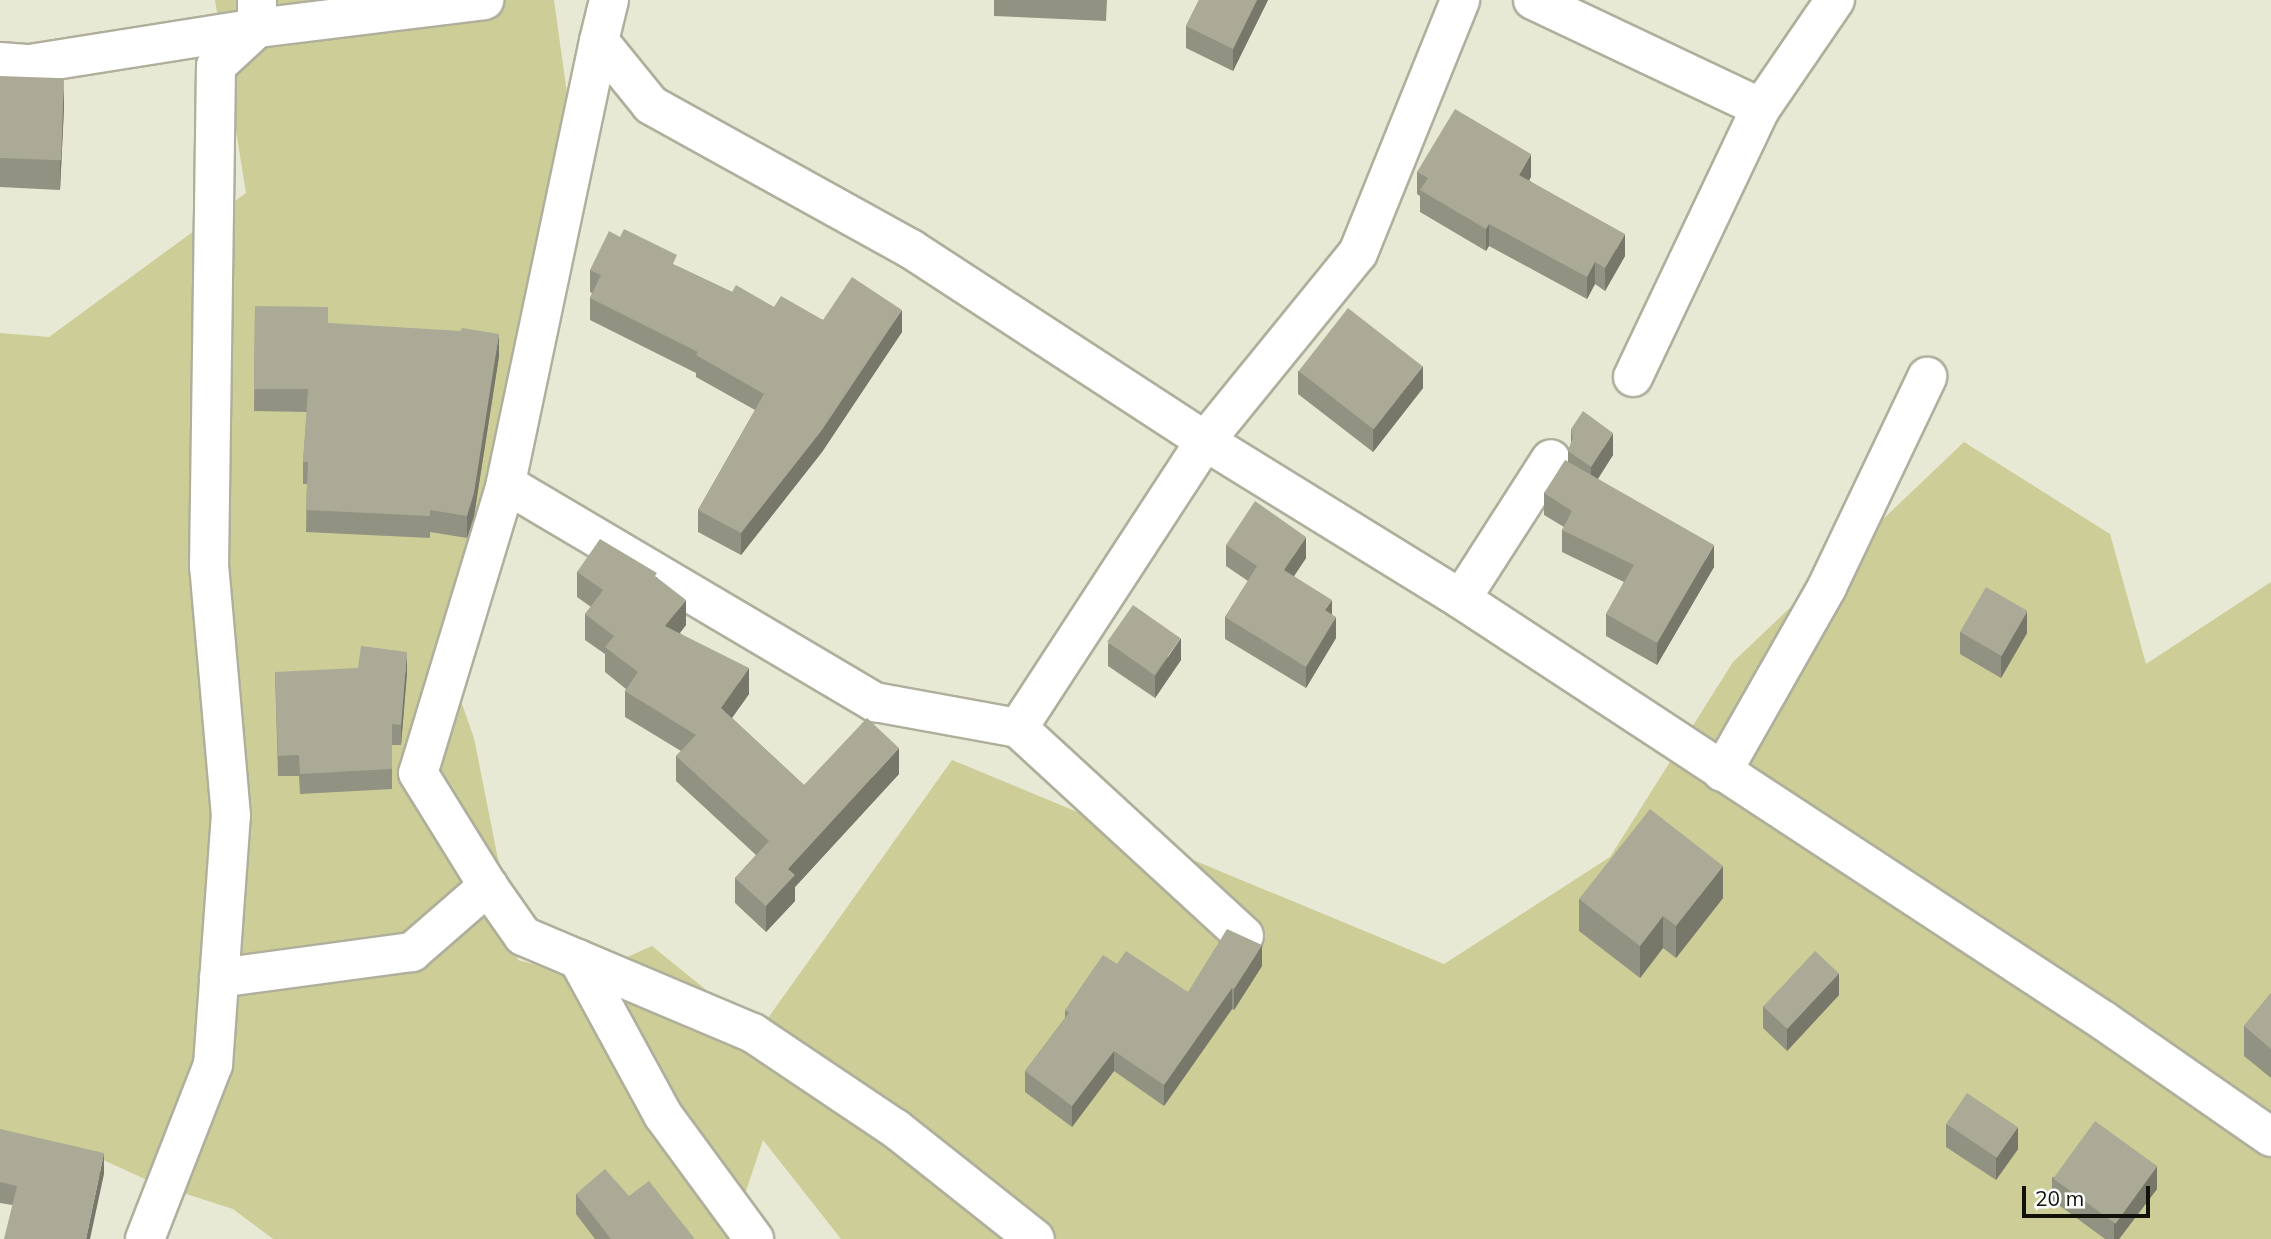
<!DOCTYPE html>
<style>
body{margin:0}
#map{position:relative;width:2271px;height:1239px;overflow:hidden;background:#e8e9d5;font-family:Mulish,sans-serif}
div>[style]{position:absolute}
.green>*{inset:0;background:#cdcd97}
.roads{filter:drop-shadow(2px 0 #afaf9c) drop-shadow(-2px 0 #afaf9c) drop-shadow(0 2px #afaf9c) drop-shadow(0 -2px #afaf9c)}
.street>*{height:38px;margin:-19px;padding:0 19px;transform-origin:19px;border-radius:19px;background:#fff}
.wall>*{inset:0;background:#929282}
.shaded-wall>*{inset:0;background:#77776a}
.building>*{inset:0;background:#aaaa97;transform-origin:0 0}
span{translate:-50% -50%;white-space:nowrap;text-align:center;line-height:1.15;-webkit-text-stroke:7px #fff;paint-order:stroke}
.scale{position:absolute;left:2022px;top:1186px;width:128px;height:32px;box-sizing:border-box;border:4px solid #11110a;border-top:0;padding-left:9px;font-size:21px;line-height:24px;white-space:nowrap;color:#11110a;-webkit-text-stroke:5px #fff;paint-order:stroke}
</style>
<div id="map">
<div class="green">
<i style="clip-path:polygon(215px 0,554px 0,576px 158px,499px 461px,438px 636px,474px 738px,518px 960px,582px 977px,652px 946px,758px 1032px,952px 760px,1444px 964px,1610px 857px,1733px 662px,1964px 442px,2110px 534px,2146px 664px,2271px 582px,2271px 1239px,841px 1239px,763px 1140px,730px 1239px,273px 1239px,233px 1209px,158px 1185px,88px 1153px,0 1140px,0 333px,49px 337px,246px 193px)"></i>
</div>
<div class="roads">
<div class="street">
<i style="left:609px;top:0;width:42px;rotate:103.7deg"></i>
<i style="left:599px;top:41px;width:82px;rotate:50.9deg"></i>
<i style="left:651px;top:105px;width:297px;rotate:29deg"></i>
<i style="left:911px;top:249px;width:351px;rotate:33.1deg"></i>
<i style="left:1205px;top:441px;width:301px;rotate:31.7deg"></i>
<i style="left:1461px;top:599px;width:166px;rotate:-57.3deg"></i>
<i style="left:1533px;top:0;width:252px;rotate:25.3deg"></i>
<i style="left:599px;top:41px;width:453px;rotate:101.9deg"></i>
<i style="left:506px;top:484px;width:302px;rotate:106.9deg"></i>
<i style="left:418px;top:773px;width:133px;rotate:58.2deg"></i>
<i style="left:488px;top:886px;width:61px;rotate:55deg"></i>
<i style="left:523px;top:936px;width:250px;rotate:22.9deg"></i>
<i style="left:753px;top:1033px;width:172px;rotate:33.9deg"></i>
<i style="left:896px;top:1129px;width:177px;rotate:38.4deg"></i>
<i style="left:0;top:62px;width:30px;rotate:4deg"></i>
<i style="left:30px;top:64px;width:230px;rotate:-9deg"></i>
<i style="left:257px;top:28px;width:229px;rotate:-7deg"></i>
<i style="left:1633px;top:377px;width:298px;rotate:-64.6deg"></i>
<i style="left:1761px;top:108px;width:131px;rotate:-55.6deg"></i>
<i style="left:506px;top:484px;width:429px;rotate:30.6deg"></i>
<i style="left:875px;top:702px;width:145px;rotate:10.3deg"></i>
<i style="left:1018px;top:728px;width:307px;rotate:42.6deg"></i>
<i style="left:1461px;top:599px;width:769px;rotate:33.28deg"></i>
<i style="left:2104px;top:1021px;width:203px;rotate:34.8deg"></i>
<i style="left:1018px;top:728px;width:343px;rotate:-56.9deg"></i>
<i style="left:1205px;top:441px;width:242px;rotate:-50.9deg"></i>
<i style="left:1358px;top:253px;width:273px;rotate:-68deg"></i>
<i style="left:1722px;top:772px;width:213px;rotate:-60.4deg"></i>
<i style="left:1827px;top:587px;width:233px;rotate:-64.5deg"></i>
<i style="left:578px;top:959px;width:178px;rotate:61.4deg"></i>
<i style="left:663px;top:1115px;width:154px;rotate:53.7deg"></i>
<i style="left:219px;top:978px;width:195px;rotate:-7.7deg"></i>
<i style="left:412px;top:952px;width:101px;rotate:-41deg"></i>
<i style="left:145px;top:1239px;width:187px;rotate:-68.7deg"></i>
<i style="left:213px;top:1065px;width:250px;rotate:-85.9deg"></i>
<i style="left:231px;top:816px;width:250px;rotate:-95deg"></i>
<i style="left:209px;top:567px;width:501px;rotate:-89.2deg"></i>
<i style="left:216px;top:66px;width:56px;rotate:-42.8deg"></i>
<i style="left:257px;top:28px;width:28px;rotate:-90deg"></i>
</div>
</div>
<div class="wall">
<i style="clip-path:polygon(994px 0,1107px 0,1106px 21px,994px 16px)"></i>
<i style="clip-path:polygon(1199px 0,1268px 0,1233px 71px,1186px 48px,1186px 26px)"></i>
<i style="clip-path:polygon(0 76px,64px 107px,60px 190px,0 187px)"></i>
<i style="clip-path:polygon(1417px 172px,1531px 177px,1529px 180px,1625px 256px,1605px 291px,1595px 284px,1587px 299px,1489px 246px,1486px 251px,1420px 212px,1420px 196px,1417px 194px)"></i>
<i style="clip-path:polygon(677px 266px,732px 292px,774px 307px,823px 320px,902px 332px,822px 452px,741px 555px,698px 532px,698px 510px,755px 410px,696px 377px,696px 373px,590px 320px,590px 298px,592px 293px,590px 292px,590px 270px)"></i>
<i style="clip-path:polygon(255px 306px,328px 323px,499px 356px,474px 516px,467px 538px,430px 532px,430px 538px,306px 532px,307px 484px,303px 484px,303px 462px,307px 412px,254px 411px)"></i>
<i style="clip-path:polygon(1298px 371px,1423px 388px,1373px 452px,1298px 394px)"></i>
<i style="clip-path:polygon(1571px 429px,1613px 455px,1598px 479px,1714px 567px,1657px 665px,1606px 636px,1606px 614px,1624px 582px,1562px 552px,1562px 530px,1564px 527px,1544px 515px,1544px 493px,1568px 461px,1568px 451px,1571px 443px)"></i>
<i style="clip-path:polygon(1226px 545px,1306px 558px,1294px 576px,1332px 614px,1336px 638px,1306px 688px,1225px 639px,1225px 617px,1248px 581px,1226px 566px)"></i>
<i style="clip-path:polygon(577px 572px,657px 577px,686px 625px,680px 633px,749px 694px,732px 718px,804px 785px,899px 774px,795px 887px,795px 901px,766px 932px,735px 903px,735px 878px,756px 855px,676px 781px,676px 756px,681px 751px,625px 717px,625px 691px,626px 689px,605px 672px,605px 654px,585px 640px,585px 614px,591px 607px,577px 597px)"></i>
<i style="clip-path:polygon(1960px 632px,2027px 633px,2001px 678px,1960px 654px)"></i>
<i style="clip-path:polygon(1108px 643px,1181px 660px,1155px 698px,1108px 666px)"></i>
<i style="clip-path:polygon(275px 672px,407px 673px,401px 745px,392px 745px,392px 789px,300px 794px,299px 776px,278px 776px)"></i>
<i style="clip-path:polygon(1723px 898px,1676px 958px,1663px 948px,1640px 978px,1579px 931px,1579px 899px)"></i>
<i style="clip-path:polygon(1117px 964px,1188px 992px,1262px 966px,1234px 1010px,1232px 1009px,1164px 1106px,1114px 1071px,1072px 1127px,1025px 1092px,1025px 1071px,1065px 1018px,1065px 1010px)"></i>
<i style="clip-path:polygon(2271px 993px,2271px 1078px,2244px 1056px,2244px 1026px)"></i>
<i style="clip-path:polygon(1839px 995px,1787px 1051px,1763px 1028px,1763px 1006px)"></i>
<i style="clip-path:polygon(1946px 1124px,2018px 1149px,1996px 1180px,1946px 1147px)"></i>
<i style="clip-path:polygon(0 1129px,104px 1174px,12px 1205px,0 1203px)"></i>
<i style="clip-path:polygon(2052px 1177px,2157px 1189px,2119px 1239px,2105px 1239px,2052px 1200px)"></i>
<i style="clip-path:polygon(576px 1194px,629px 1196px,694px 1239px,595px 1239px,576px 1214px)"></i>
</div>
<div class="shaded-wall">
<i style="clip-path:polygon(1257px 0,1268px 0,1233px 71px,1233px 49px)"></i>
<i style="clip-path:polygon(64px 78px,64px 107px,60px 190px,60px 161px)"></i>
<i style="clip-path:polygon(1531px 154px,1531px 177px,1519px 197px,1519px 175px)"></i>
<i style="clip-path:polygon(1489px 224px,1489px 246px,1486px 251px,1486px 229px)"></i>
<i style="clip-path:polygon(1625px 234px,1625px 256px,1605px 291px,1605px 268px)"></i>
<i style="clip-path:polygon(1595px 262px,1595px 284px,1587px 299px,1587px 277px)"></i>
<i style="clip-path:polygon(902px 310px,902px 332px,822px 452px,741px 555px,741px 533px)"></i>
<i style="clip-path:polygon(499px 334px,499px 356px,474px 516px,467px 538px,467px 516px)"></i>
<i style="clip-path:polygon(1423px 366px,1423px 388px,1373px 452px,1373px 429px)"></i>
<i style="clip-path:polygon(1613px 433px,1613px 455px,1591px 489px,1591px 467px)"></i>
<i style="clip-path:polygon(1306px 537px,1306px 558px,1284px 591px,1284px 570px)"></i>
<i style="clip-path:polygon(1714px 545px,1714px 567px,1657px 665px,1657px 643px)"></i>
<i style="clip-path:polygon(686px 600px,686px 625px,665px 651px,665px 626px)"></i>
<i style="clip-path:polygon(1332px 600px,1332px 621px,1325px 610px)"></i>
<i style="clip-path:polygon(2027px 611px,2027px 633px,2001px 678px,2001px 656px)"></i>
<i style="clip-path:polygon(1336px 617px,1336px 638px,1306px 688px,1306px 667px)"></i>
<i style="clip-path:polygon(1181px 638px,1181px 660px,1155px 698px,1155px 676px)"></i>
<i style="clip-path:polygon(407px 652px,407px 673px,401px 745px,401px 725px)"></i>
<i style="clip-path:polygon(749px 668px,749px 694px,721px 733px,721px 708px)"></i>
<i style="clip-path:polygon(899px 748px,899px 774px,795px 887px,795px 901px,766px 932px,766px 906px,788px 869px)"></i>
<i style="clip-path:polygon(1723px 866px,1723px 898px,1676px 958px,1676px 926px)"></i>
<i style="clip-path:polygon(1663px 916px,1663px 948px,1640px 978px,1640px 946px)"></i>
<i style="clip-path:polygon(1262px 945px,1262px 966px,1234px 1010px,1234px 989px)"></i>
<i style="clip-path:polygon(1839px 973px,1839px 995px,1787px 1051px,1787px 1028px)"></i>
<i style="clip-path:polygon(1232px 988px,1232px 1009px,1164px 1106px,1164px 1085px)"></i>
<i style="clip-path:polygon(1114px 1051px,1114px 1071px,1072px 1127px,1072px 1106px)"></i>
<i style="clip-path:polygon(2018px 1127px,2018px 1149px,1996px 1180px,1996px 1158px)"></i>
<i style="clip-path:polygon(104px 1153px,104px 1174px,90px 1239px,86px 1239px)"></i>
<i style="clip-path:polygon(2157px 1166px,2157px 1189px,2119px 1239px,2114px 1239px,2114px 1223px)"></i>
</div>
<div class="building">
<i style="clip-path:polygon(1199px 0,1257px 0,1233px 49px,1186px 26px)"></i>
<i style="left:0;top:76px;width:64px;height:82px;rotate:2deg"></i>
<i style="clip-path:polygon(1455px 109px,1531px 154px,1519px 175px,1625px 234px,1605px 268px,1595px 262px,1587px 277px,1489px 224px,1486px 229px,1420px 190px,1428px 178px,1417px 172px)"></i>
<i style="clip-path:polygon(624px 229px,677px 255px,673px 264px,732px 292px,736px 285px,774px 307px,781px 296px,823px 320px,852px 277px,902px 310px,822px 430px,741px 533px,698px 510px,764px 394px,696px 355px,698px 352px,590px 298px,601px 275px,590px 270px,609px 231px,620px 237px)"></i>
<i style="clip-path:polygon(255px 306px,328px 307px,328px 323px,461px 331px,462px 328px,499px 334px,474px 493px,467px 516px,430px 510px,430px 516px,306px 510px,308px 462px,303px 462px,308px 389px,254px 389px)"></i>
<i style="left:1348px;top:308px;width:95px;height:80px;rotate:38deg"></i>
<i style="clip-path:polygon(1583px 411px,1613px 433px,1591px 467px,1568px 451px,1573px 438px,1571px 429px)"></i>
<i style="clip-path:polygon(1565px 460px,1714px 545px,1657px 643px,1606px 614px,1634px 565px,1562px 530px,1572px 511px,1544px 493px)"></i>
<i style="clip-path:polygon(1255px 501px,1306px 537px,1284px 570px,1332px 600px,1325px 610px,1336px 617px,1306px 667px,1225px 617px,1257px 566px,1226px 545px)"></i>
<i style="clip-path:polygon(600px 539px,657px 573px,655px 576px,686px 600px,665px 626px,749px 668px,721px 708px,804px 785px,867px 718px,899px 748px,788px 869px,795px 875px,766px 906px,735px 878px,769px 841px,676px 756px,696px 735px,625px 691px,638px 672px,605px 647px,614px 636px,585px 614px,603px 590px,577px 572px)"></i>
<i style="left:1986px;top:587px;width:48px;height:52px;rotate:30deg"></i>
<i style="left:1133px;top:605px;width:58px;height:45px;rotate:35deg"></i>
<i style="clip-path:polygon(361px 646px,407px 652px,401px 725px,392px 724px,392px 769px,300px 774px,299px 755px,278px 756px,275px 672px,358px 668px)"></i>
<i style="clip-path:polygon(1650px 809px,1723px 866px,1676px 926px,1663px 916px,1640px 946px,1579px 899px)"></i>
<i style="clip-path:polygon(1227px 929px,1262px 945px,1234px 989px,1232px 988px,1164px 1085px,1114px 1051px,1072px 1106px,1025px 1071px,1069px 1013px,1065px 1010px,1103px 955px,1117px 964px,1126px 951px,1188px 992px)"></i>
<i style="left:1815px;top:951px;width:33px;height:76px;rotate:43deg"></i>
<i style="clip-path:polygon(2271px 993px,2271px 1049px,2244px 1026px)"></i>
<i style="left:1967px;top:1093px;width:61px;height:37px;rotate:34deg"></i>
<i style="left:2095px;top:1121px;width:77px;height:71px;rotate:36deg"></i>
<i style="clip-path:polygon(0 1129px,104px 1153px,86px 1239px,4px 1239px,17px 1186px,0 1182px)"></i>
<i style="clip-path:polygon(605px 1169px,629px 1196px,649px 1181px,694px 1238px,692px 1239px,611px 1239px,576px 1194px)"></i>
</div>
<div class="scale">20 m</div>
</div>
